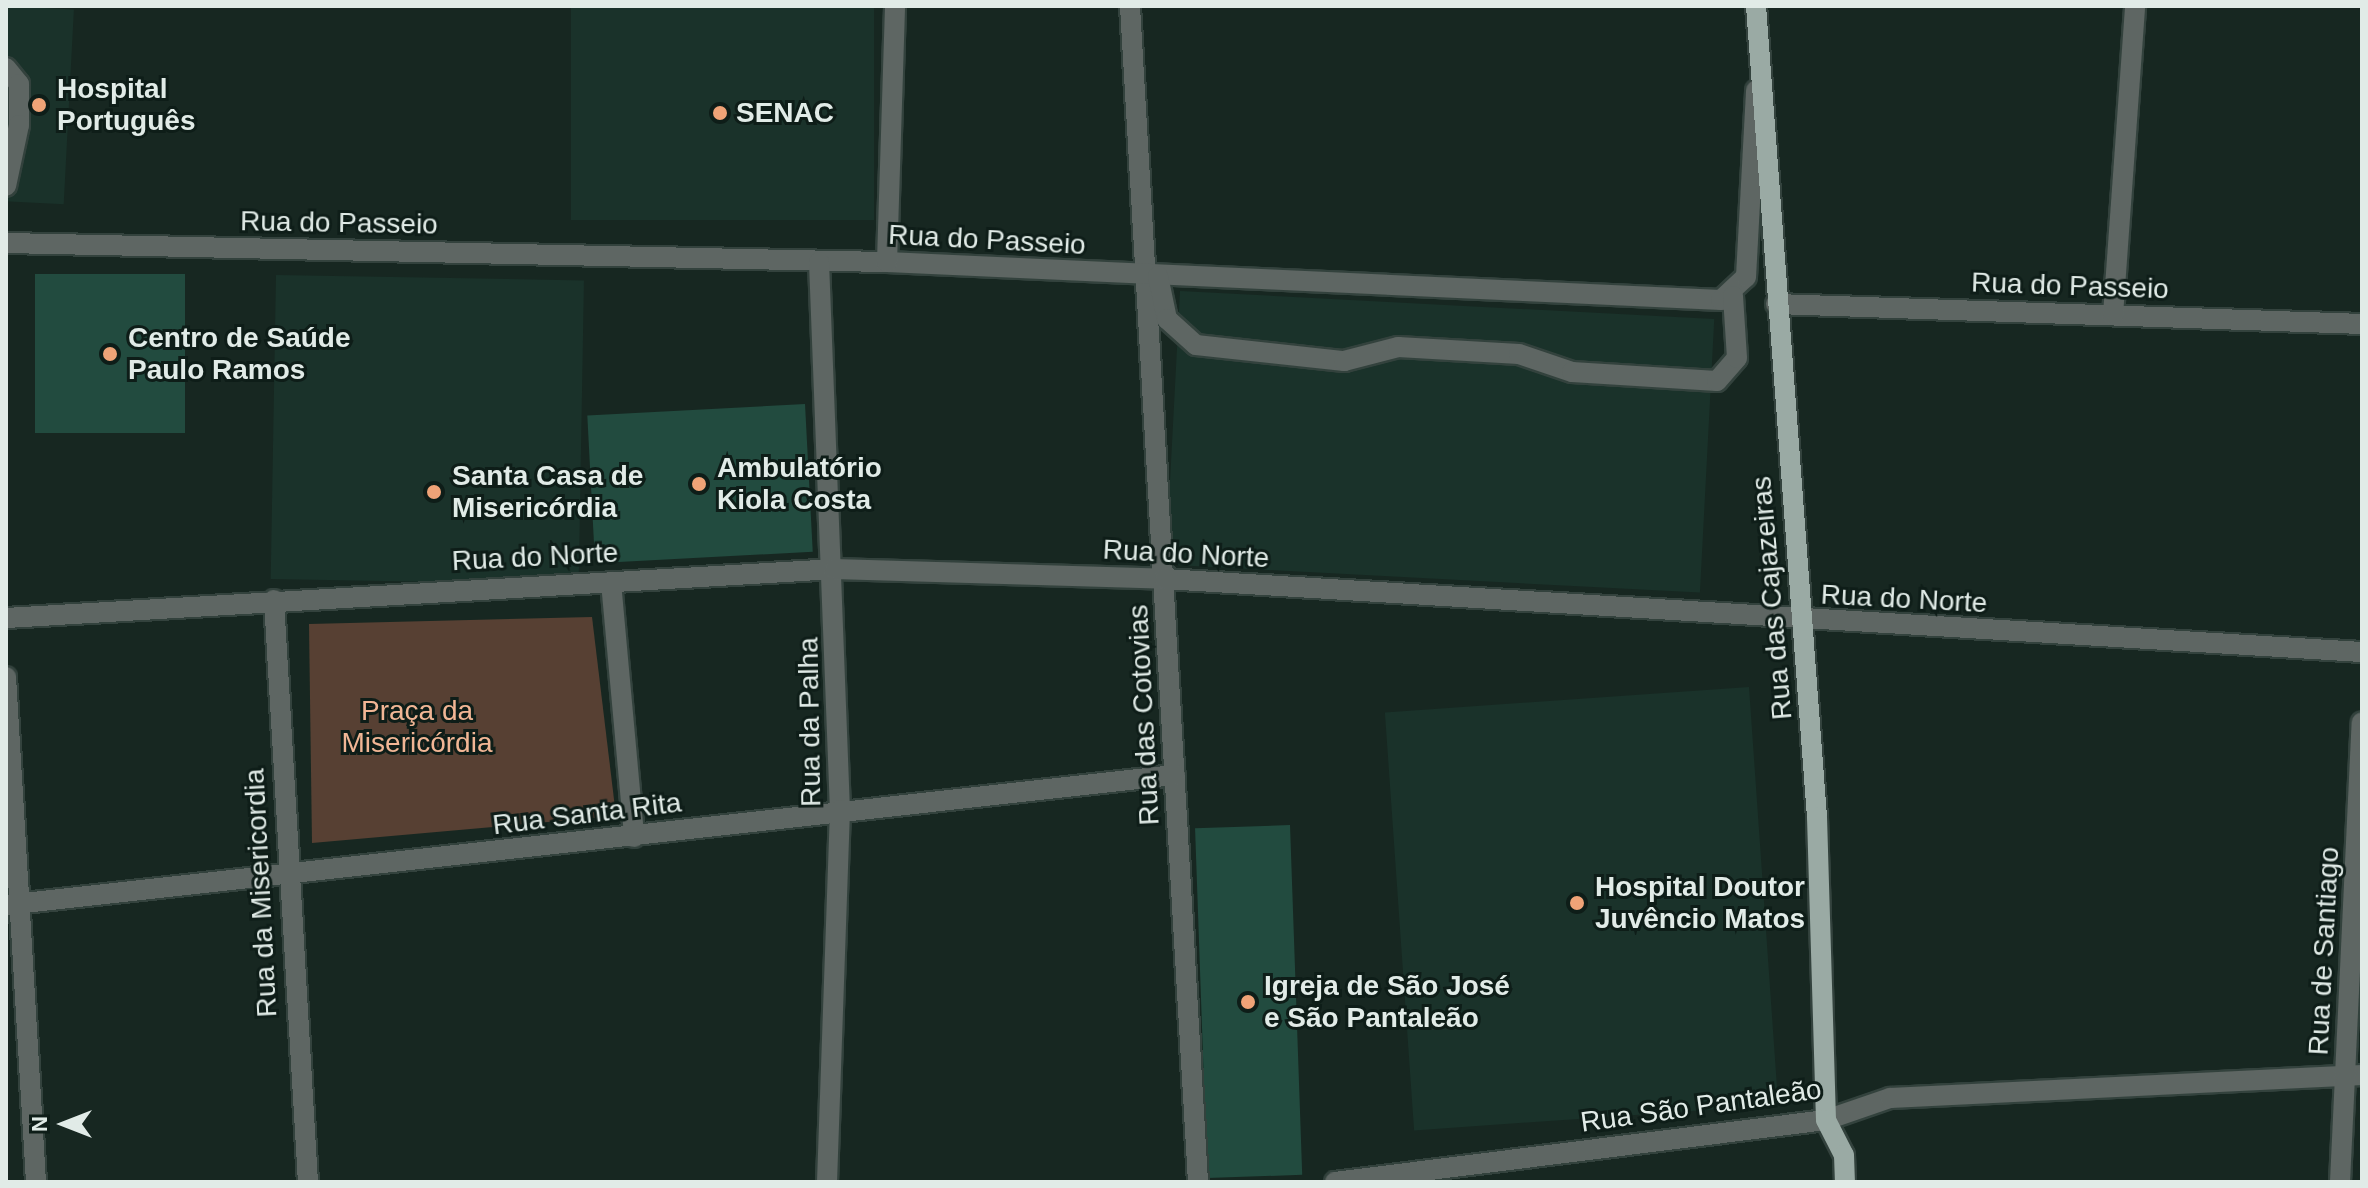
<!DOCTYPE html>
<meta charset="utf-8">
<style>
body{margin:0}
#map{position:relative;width:2368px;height:1188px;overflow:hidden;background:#172721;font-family:Helvetica,sans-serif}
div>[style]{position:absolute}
.built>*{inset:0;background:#1a322a;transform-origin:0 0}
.green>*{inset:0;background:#574033}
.building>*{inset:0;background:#224b3f;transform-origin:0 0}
.roads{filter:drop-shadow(2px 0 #33423d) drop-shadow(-2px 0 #33423d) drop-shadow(0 2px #33423d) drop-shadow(0 -2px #33423d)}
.minor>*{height:20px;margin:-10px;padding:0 10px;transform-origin:10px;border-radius:10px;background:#5e6663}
.major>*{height:20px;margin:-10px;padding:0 10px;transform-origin:10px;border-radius:10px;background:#9aaaa4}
.dots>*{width:22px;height:22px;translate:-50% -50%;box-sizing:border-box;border:4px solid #0e1d18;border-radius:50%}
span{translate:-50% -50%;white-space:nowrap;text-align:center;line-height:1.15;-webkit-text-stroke:6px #0e1d18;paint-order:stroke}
.poi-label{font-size:28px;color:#e1ebe7;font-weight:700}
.left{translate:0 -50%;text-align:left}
.street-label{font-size:28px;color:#e1ebe7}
.park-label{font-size:28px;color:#f1b695}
.frame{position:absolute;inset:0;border:8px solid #e1ebe7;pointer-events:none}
.north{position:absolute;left:24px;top:1084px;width:80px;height:80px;-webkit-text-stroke:6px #0e1d18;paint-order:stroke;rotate:270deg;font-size:22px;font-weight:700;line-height:32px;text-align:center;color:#e1ebe7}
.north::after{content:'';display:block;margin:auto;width:28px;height:36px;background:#e1ebe7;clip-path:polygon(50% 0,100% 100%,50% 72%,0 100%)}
</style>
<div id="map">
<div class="built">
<i style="left:6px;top:6px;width:68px;height:195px;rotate:3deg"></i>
<i style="left:571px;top:6px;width:303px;height:214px"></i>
<i style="left:276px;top:275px;width:308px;height:304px;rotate:1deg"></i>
<i style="left:1180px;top:291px;width:535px;height:274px;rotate:3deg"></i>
<i style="left:1749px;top:687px;width:419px;height:365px;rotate:86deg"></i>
</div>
<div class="green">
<i style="clip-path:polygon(592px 617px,616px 816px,312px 843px,309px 624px)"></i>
</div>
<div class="building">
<i style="left:35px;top:274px;width:150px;height:159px"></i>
<i style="left:805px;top:404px;width:148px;height:218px;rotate:87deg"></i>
<i style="left:1290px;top:825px;width:350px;height:95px;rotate:88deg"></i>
</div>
<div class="roads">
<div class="minor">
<i style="left:1130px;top:6px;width:1178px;rotate:86.69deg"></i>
<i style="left:6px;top:68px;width:21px;rotate:51deg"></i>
<i style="left:19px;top:84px;width:41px;rotate:90deg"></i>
<i style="left:19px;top:125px;width:62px;rotate:102deg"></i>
<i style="left:6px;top:243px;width:881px;rotate:1.24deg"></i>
<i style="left:887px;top:262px;width:835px;rotate:2.61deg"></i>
<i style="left:1721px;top:300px;width:34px;rotate:-43deg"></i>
<i style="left:1746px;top:277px;width:187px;rotate:-86.9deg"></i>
<i style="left:819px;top:262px;width:548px;rotate:87.81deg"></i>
<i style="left:840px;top:810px;width:372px;rotate:92deg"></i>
<i style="left:887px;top:262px;width:256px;rotate:-88.2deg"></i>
<i style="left:1158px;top:276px;width:44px;rotate:78.2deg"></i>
<i style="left:1167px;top:319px;width:39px;rotate:42deg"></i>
<i style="left:1196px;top:345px;width:149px;rotate:6.2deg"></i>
<i style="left:1344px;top:361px;width:56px;rotate:-14.5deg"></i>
<i style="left:1398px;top:347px;width:121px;rotate:3.3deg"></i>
<i style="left:1519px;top:354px;width:56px;rotate:18.8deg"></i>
<i style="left:1572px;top:372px;width:145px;rotate:3.6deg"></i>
<i style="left:1717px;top:381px;width:30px;rotate:-49deg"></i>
<i style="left:1737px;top:358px;width:62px;rotate:-93.7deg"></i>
<i style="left:1776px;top:304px;width:586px;rotate:1.95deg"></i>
<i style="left:2113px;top:315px;width:310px;rotate:-85.9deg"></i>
<i style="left:611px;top:582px;width:256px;rotate:84.8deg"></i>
<i style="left:274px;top:600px;width:583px;rotate:86.66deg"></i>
<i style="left:6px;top:618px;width:830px;rotate:-3.38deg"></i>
<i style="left:835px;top:569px;width:330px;rotate:1.7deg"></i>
<i style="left:1165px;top:579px;width:1199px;rotate:3.49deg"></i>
<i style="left:6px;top:677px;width:506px;rotate:86.6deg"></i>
<i style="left:6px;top:905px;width:1176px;rotate:-6.35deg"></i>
<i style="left:1335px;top:1182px;width:495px;rotate:-7.2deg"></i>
<i style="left:1826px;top:1120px;width:68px;rotate:-19deg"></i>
<i style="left:1890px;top:1098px;width:473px;rotate:-2.8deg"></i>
<i style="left:2340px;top:1182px;width:460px;rotate:-87.3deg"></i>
</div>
<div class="major">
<i style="left:1756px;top:6px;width:813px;rotate:85.7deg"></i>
<i style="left:1817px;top:817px;width:303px;rotate:88.3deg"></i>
<i style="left:1826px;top:1120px;width:39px;rotate:63deg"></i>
<i style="left:1844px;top:1155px;width:27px;rotate:88deg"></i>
</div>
</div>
<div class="dots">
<i style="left:39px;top:105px;background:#efa377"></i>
<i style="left:720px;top:113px;background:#efa377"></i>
<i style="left:110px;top:354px;background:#efa377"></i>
<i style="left:699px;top:484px;background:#efa377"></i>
<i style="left:434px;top:492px;background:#efa377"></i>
<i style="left:1577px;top:903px;background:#efa377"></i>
<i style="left:1248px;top:1002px;background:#efa377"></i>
</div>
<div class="poi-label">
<span class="left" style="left:57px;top:105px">Hospital<br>Português</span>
<span class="left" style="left:736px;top:113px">SENAC</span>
<span class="left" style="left:128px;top:354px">Centro de Saúde<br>Paulo Ramos</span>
<span class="left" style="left:717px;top:484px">Ambulatório<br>Kiola Costa</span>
<span class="left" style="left:452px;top:492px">Santa Casa de<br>Misericórdia</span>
<span class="left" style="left:1595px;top:903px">Hospital Doutor<br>Juvêncio Matos</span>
<span class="left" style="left:1264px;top:1002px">Igreja de São José<br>e São Pantaleão</span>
</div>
<div class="street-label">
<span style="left:339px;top:223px;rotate:1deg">Rua do Passeio</span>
<span style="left:987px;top:240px;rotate:3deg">Rua do Passeio</span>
<span style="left:2070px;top:286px;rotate:2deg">Rua do Passeio</span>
<span style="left:1186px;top:554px;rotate:3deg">Rua do Norte</span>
<span style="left:535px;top:557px;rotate:-3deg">Rua do Norte</span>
<span style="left:1772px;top:598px;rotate:-95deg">Rua das Cajazeiras</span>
<span style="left:1904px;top:599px;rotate:3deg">Rua do Norte</span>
<span style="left:1144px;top:715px;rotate:-93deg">Rua das Cotovias</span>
<span style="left:810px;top:722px;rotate:-91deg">Rua da Palha</span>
<span style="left:587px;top:814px;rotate:-7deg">Rua Santa Rita</span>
<span style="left:261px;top:893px;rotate:-93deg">Rua da Misericordia</span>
<span style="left:2324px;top:951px;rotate:-87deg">Rua de Santiago</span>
<span style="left:1701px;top:1106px;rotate:-8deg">Rua São Pantaleão</span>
</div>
<div class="park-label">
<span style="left:417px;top:727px">Praça da<br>Misericórdia</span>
</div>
<div class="frame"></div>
<div class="north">N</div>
</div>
